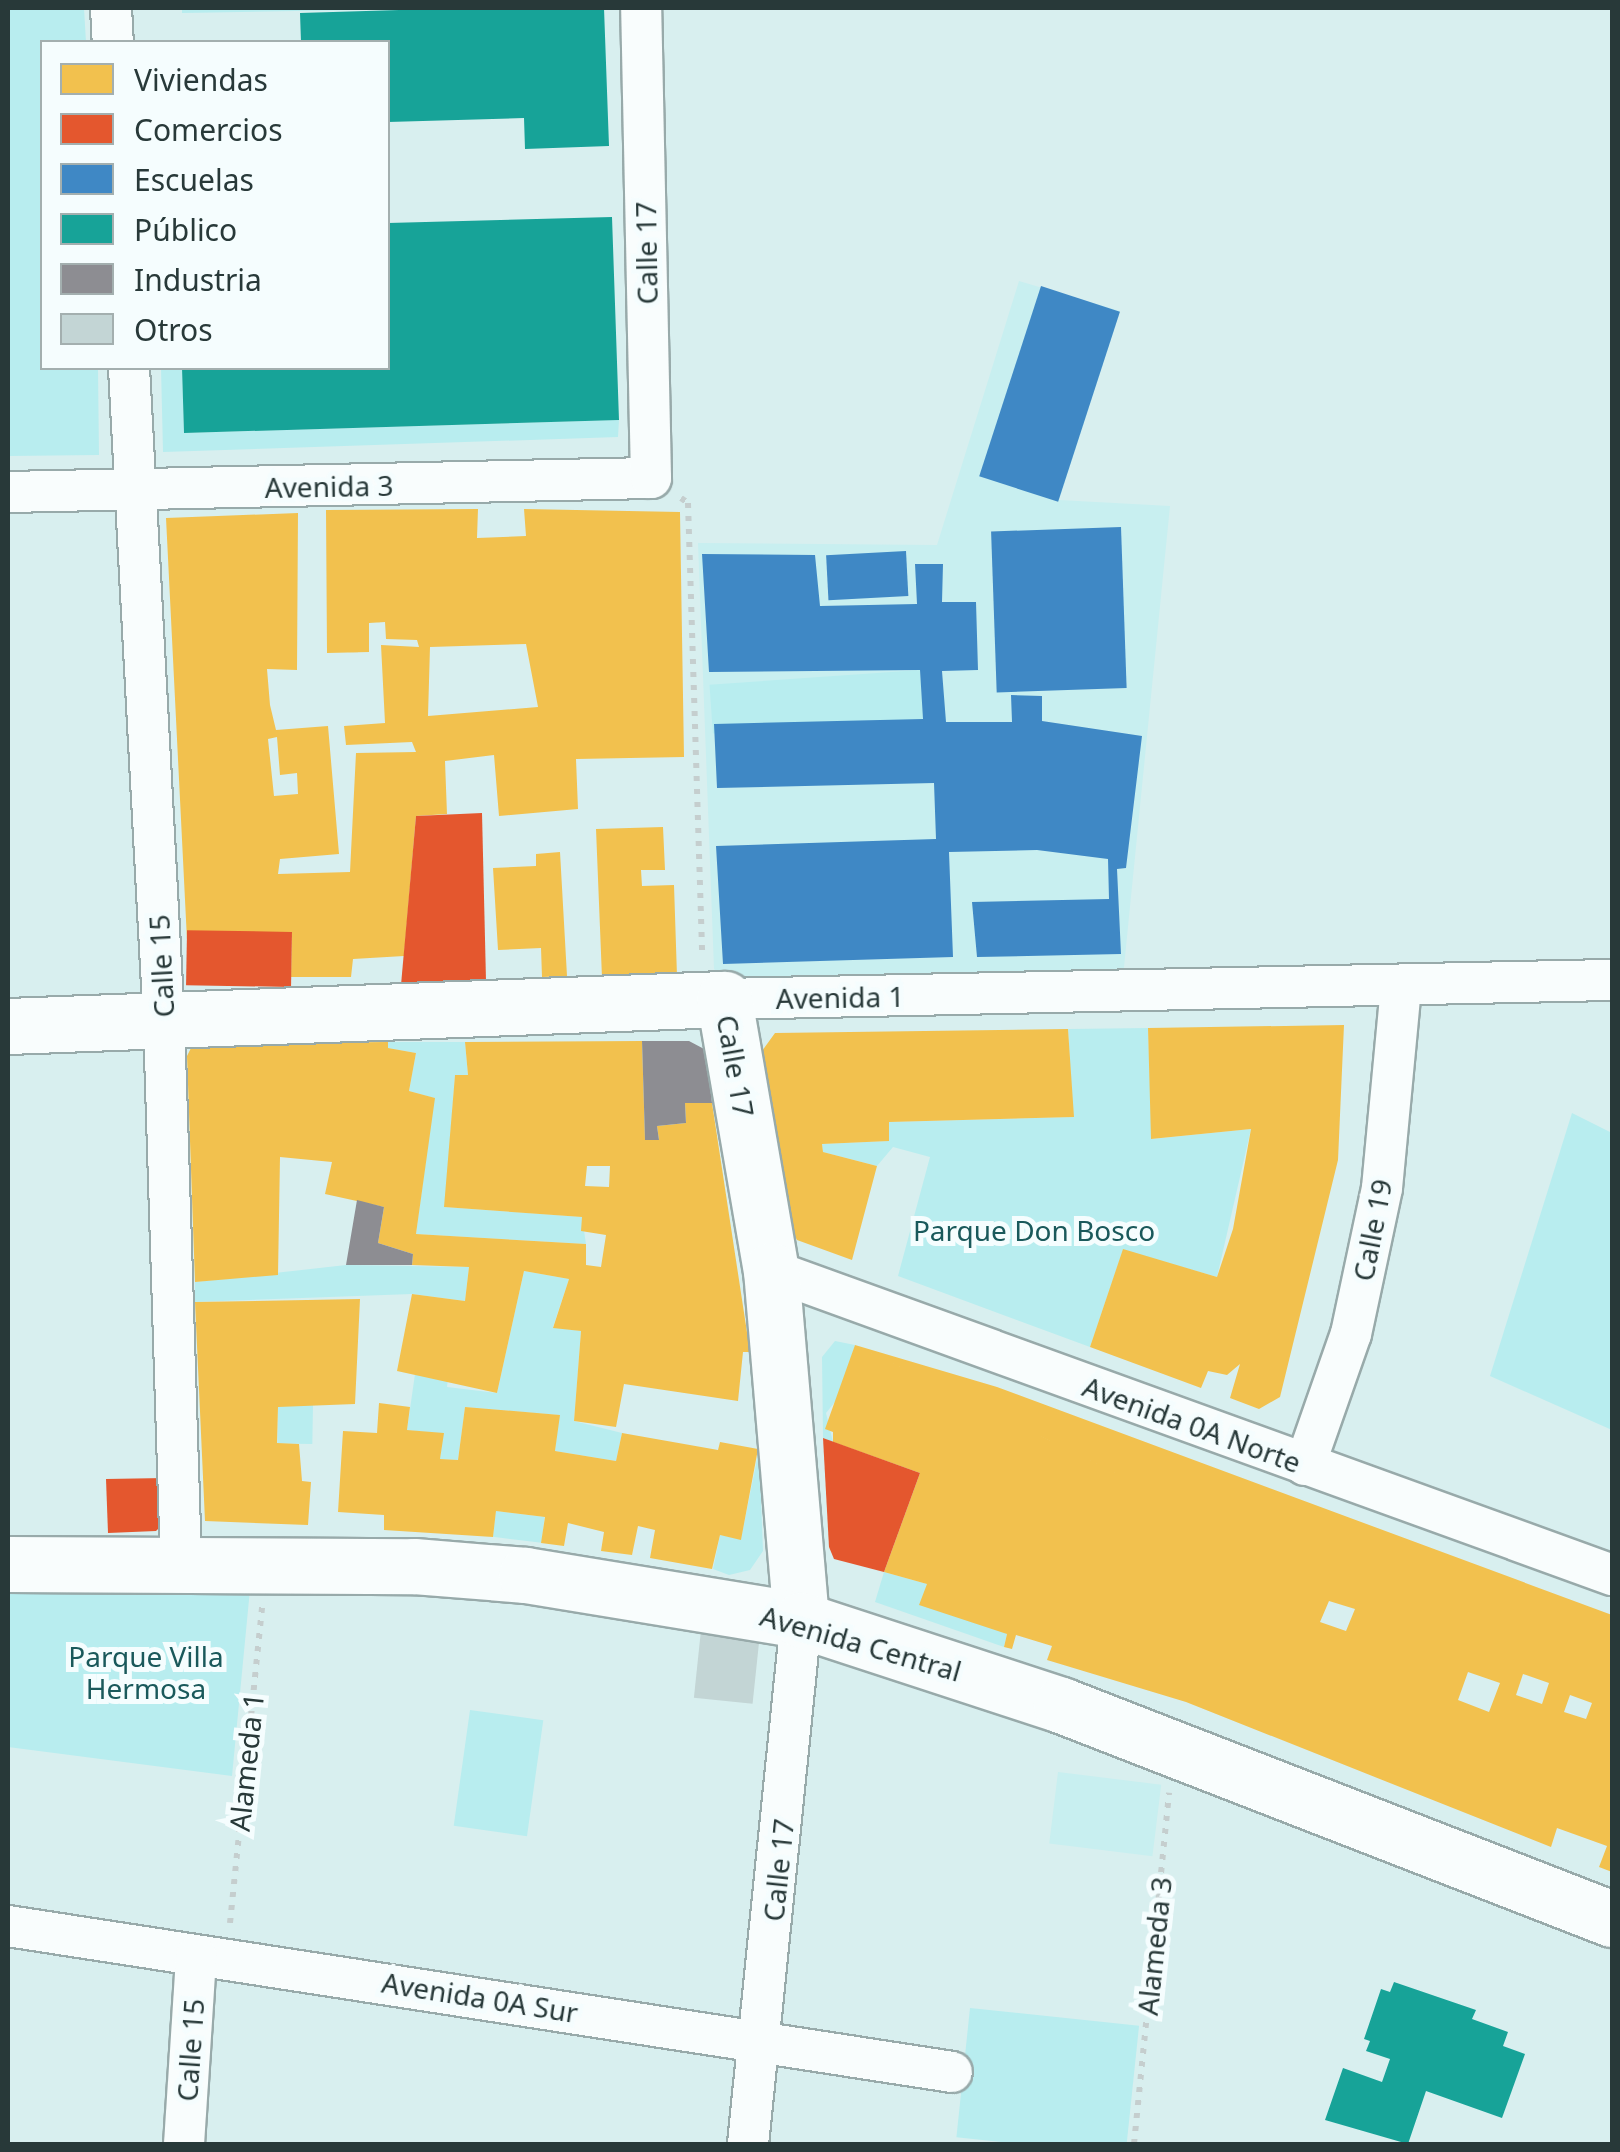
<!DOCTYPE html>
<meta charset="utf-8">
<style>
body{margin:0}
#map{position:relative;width:1620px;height:2152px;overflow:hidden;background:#d8efef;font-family:"Noto Sans",sans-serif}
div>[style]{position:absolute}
.built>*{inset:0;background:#c8eff0;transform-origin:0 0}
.green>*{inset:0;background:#b8edef;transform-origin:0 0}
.homes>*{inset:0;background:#f2c14e}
.shops>*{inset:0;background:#e4572e;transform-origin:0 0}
.schools>*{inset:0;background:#3f88c5;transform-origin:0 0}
.public>*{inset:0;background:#17a398}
.industry>*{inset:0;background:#8d8d92}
.building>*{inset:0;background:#c3d5d5;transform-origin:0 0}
.path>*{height:6px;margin-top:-3px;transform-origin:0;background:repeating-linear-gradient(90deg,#c5cece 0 5px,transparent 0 13px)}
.roads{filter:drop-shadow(2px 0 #98aaaa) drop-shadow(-2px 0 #98aaaa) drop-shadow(0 2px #98aaaa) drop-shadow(0 -2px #98aaaa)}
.street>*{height:40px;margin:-20px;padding:0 20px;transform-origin:20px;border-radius:20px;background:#f9fdfd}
.secondary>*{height:55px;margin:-27.5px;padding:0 27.5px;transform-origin:27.5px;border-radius:27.5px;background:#f9fdfd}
span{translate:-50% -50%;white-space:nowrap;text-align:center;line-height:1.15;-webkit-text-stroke:10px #f5fdfe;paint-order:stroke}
.street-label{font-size:28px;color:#283939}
.park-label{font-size:28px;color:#1a595b}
.frame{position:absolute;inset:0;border:10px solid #283939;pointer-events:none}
.legend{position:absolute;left:40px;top:40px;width:350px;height:330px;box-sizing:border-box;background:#f5fdfe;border:2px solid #a3afaf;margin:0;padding:12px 18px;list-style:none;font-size:30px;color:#283939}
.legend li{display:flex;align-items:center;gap:20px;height:50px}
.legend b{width:50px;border:2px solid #a3afaf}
</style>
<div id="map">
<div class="built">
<i style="clip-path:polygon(1019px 281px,1120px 311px,1059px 500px,1170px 506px,1123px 977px,730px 985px,714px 969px,698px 543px,937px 545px)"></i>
<i style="left:1058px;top:1772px;width:104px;height:72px;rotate:7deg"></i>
</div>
<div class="green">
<i style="clip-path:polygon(8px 8px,84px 8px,86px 42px,42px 42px,42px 368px,98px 368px,99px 455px,8px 456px)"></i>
<i style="clip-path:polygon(182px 8px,465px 8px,182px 13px)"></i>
<i style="clip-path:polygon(161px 368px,182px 368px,184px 433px,619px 420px,618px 437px,163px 452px)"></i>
<i style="left:920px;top:670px;width:49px;height:211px;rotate:86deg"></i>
<i style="clip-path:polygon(1148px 1028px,1152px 1139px,1251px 1129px,1217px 1277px,1123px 1250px,1090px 1347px,898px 1276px,930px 1157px,893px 1147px,877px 1166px,823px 1152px,822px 1144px,888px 1141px,889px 1122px,1073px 1117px,1068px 1029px)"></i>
<i style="clip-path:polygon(388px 1042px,465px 1042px,468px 1075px,455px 1075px,445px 1207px,582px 1217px,586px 1244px,416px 1234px,434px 1098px,409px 1091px,416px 1053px,388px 1048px)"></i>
<i style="clip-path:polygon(1572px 1113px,1612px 1133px,1612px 1430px,1490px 1376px)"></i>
<i style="clip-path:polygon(346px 1265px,469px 1267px,465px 1301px,412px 1294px,195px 1302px,195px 1282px)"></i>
<i style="clip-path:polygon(524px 1271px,569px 1279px,553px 1327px,581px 1331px,574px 1421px,622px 1433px,616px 1461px,555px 1451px,559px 1415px,465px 1407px,458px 1460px,440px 1459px,443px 1434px,407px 1430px,415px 1374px,448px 1379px,447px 1387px,497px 1393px)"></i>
<i style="clip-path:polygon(835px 1341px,855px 1345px,839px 1397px,826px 1413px,833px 1442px,823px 1438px,822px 1357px)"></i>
<i style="left:313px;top:1405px;width:39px;height:35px;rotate:91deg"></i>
<i style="clip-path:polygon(759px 1449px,763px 1551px,750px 1570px,729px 1575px,713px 1569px,720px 1535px,741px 1539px)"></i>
<i style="left:496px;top:1511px;width:49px;height:26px;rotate:7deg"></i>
<i style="clip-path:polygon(884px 1572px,927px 1584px,1007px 1634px,1004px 1647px,875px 1602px)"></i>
<i style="clip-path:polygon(251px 1579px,232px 1776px,8px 1747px,8px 1581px)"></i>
<i style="left:470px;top:1710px;width:74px;height:117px;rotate:8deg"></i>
<i style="left:970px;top:2008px;width:170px;height:130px;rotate:6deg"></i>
</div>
<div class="homes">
<i style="clip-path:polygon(evenodd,478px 509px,477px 538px,526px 536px,524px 509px,680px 512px,684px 757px,576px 759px,578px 809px,499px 816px,494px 755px,445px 761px,447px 814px,416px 816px,404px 956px,353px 959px,351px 977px,291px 977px,292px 932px,187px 940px,166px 518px,298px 513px,297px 670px,267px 669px,270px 705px,276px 730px,328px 726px,339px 854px,280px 859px,278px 874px,350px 872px,356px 753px,416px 752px,412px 742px,346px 745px,344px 726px,385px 723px,381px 645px,419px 647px,417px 640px,386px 639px,385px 622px,369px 623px,369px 652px,327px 653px,326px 510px,478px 509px,526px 644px,538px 707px,428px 716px,430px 647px,526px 644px,478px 509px,277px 737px,280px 775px,297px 773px,298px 794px,274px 796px,268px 739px,277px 737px)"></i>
<i style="clip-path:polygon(663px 827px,665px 870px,641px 870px,642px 886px,674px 885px,677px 976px,602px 978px,596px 829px)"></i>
<i style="clip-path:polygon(560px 852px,567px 976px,542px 977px,541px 948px,498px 950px,493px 868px,536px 866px,536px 854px)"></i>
<i style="clip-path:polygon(1344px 1025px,1338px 1160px,1280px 1397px,1259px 1409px,1230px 1398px,1240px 1364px,1227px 1375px,1208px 1371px,1201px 1388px,1090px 1347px,1123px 1249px,1217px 1277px,1233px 1229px,1251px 1129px,1151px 1139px,1148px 1028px)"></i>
<i style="clip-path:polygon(1068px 1029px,1074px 1117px,889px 1122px,889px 1141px,822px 1144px,823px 1152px,877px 1166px,852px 1260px,797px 1240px,787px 1222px,757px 1058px,775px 1033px)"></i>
<i style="clip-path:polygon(evenodd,642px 1041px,645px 1140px,659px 1140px,657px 1126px,686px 1123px,685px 1103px,712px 1103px,750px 1352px,743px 1352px,738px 1401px,624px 1384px,616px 1427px,574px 1421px,581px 1331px,553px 1328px,569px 1279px,524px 1271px,497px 1393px,397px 1371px,412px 1294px,465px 1301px,469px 1267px,412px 1265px,413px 1254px,378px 1243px,384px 1207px,325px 1194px,332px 1162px,280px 1157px,278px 1275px,195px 1282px,187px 1056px,193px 1044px,388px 1042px,388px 1048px,416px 1053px,409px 1091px,435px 1098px,416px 1234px,586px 1244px,586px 1265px,601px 1267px,606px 1235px,581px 1231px,582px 1217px,444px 1207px,455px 1075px,468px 1075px,465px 1042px,642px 1041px,587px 1166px,610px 1166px,609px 1187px,585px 1186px,587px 1166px)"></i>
<i style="clip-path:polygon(360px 1299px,355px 1404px,278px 1407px,277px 1443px,299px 1444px,302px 1481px,311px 1482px,308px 1525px,205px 1521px,195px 1302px)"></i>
<i style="clip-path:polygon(evenodd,855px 1345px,997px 1387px,1612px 1615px,1612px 1872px,1599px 1867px,1607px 1846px,1557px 1828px,1551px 1847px,1186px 1702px,1047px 1660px,1052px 1646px,1016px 1635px,1012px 1649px,1004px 1647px,1007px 1634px,919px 1605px,927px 1584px,884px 1572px,920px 1473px,833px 1442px,833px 1432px,825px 1429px,855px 1345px,1329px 1601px,1355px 1609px,1346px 1631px,1320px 1622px,1329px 1601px,855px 1345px,1468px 1672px,1500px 1683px,1489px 1712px,1458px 1700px,1468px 1672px,855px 1345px,1523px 1674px,1549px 1683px,1542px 1704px,1516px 1695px,1523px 1674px,855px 1345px,1570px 1695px,1592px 1703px,1586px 1719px,1564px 1712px,1570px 1695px)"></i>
<i style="clip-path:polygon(379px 1403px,410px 1407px,407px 1430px,444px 1433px,440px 1459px,458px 1460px,465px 1407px,560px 1415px,555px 1451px,616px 1461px,622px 1433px,718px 1450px,720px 1442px,758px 1449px,741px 1540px,720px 1535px,712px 1569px,650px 1558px,655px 1530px,638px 1526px,632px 1555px,601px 1551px,604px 1532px,568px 1523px,564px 1546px,541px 1543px,545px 1517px,496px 1511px,493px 1537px,384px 1530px,384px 1515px,338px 1512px,343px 1431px,377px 1433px)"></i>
</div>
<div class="shops">
<i style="clip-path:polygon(482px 813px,486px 981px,401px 985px,416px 816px)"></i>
<i style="left:292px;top:932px;width:55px;height:105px;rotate:91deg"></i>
<i style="clip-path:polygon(823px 1438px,920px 1473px,884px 1572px,834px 1559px,829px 1547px)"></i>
<i style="clip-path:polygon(165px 1478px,167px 1520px,156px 1531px,108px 1533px,106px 1479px)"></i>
</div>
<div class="schools">
<i style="left:1041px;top:286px;width:83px;height:200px;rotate:18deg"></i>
<i style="left:1121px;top:527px;width:161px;height:130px;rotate:88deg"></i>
<i style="left:906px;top:551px;width:45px;height:80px;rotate:87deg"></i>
<i style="clip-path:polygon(702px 554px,815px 555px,820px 606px,917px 604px,915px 564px,943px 564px,942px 602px,976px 602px,978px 670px,942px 671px,946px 722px,1012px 722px,1011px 695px,1042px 696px,1042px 721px,1142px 736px,1126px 868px,1117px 869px,1121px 954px,977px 957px,972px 902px,1109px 899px,1108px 859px,1037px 850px,949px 852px,953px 957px,723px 964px,716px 846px,936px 839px,934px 783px,717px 788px,714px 724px,923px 719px,920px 670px,709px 672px)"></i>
</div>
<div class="public">
<i style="clip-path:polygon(465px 8px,604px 8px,609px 146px,525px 149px,524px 118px,388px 122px,388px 42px,301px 42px,300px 13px)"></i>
<i style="clip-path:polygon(612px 217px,619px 420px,184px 433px,182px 368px,388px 368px,388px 223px)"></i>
<i style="clip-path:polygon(1394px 1982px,1476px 2010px,1472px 2019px,1508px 2032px,1503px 2046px,1525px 2054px,1502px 2118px,1426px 2091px,1408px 2144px,1325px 2120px,1343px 2068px,1382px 2082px,1390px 2059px,1366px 2051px,1370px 2041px,1364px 2039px,1381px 1989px,1390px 1992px)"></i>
</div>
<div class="industry">
<i style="clip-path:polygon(642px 1041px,689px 1041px,706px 1050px,712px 1103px,685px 1103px,686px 1123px,657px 1126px,659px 1140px,645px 1140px)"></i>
<i style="clip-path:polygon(357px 1200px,384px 1207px,378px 1243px,413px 1254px,412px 1265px,346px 1265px)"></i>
</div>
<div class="building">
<i style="left:701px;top:1630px;width:59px;height:68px;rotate:6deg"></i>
</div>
<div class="path">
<i style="left:681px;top:498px;width:9px;rotate:36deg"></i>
<i style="left:688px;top:503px;width:454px;rotate:88.2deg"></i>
<i style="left:230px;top:1923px;width:318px;rotate:-84.2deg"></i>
<i style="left:1134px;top:2144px;width:353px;rotate:-84.3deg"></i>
</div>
<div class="roads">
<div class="street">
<i style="left:111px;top:8px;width:34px;rotate:87deg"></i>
<i style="left:129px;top:368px;width:655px;rotate:86.94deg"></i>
<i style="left:164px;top:1022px;width:542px;rotate:88.2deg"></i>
<i style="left:8px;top:492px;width:643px;rotate:-1.25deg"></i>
<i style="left:651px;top:478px;width:470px;rotate:-91.2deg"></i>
<i style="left:724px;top:999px;width:888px;rotate:-1.23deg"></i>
<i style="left:771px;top:1270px;width:895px;rotate:19.93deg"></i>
<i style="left:1305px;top:1465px;width:139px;rotate:-70.7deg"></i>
<i style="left:1351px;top:1334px;width:149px;rotate:-78deg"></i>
<i style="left:1382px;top:1188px;width:203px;rotate:-84.6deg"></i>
<i style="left:8px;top:1926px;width:955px;rotate:8.79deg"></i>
<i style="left:184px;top:2144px;width:188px;rotate:-86.3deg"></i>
<i style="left:748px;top:2144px;width:527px;rotate:-84.22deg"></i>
</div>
<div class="secondary">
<i style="left:8px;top:1026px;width:717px;rotate:-2.16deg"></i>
<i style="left:724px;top:999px;width:275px;rotate:80.2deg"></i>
<i style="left:771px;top:1270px;width:351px;rotate:85.1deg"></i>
<i style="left:8px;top:1564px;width:406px;rotate:0.3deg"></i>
<i style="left:414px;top:1566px;width:112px;rotate:4.6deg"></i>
<i style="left:526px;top:1575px;width:279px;rotate:9.3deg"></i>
<i style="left:801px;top:1620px;width:274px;rotate:18.1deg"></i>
<i style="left:1061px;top:1705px;width:591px;rotate:21.23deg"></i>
</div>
</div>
<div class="street-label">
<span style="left:646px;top:253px;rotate:-91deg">Calle 17</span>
<span style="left:329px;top:486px;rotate:-1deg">Avenida 3</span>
<span style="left:161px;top:966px;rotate:-93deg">Calle 15</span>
<span style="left:840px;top:997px;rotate:-1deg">Avenida 1</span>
<span style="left:736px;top:1066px;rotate:80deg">Calle 17</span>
<span style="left:1372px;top:1230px;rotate:-79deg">Calle 19</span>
<span style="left:1192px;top:1424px;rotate:20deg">Avenida 0A Norte</span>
<span style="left:861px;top:1643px;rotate:16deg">Avenida Central</span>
<span style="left:246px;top:1762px;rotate:-84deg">Alameda 1</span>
<span style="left:778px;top:1870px;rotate:-84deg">Calle 17</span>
<span style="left:1154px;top:1946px;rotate:-84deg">Alameda 3</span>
<span style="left:480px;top:1997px;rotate:9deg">Avenida 0A Sur</span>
<span style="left:190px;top:2050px;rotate:-86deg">Calle 15</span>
</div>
<div class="park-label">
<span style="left:1034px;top:1230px">Parque Don Bosco</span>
<span style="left:146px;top:1672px">Parque Villa<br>Hermosa</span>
</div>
<div class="frame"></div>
<ul class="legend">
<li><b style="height:28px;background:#f2c14e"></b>Viviendas</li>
<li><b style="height:28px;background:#e4572e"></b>Comercios</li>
<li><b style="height:28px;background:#3f88c5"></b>Escuelas</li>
<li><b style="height:28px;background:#17a398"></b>Público</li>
<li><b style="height:28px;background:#8d8d92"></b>Industria</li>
<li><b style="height:28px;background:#c3d5d5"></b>Otros</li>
</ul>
</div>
